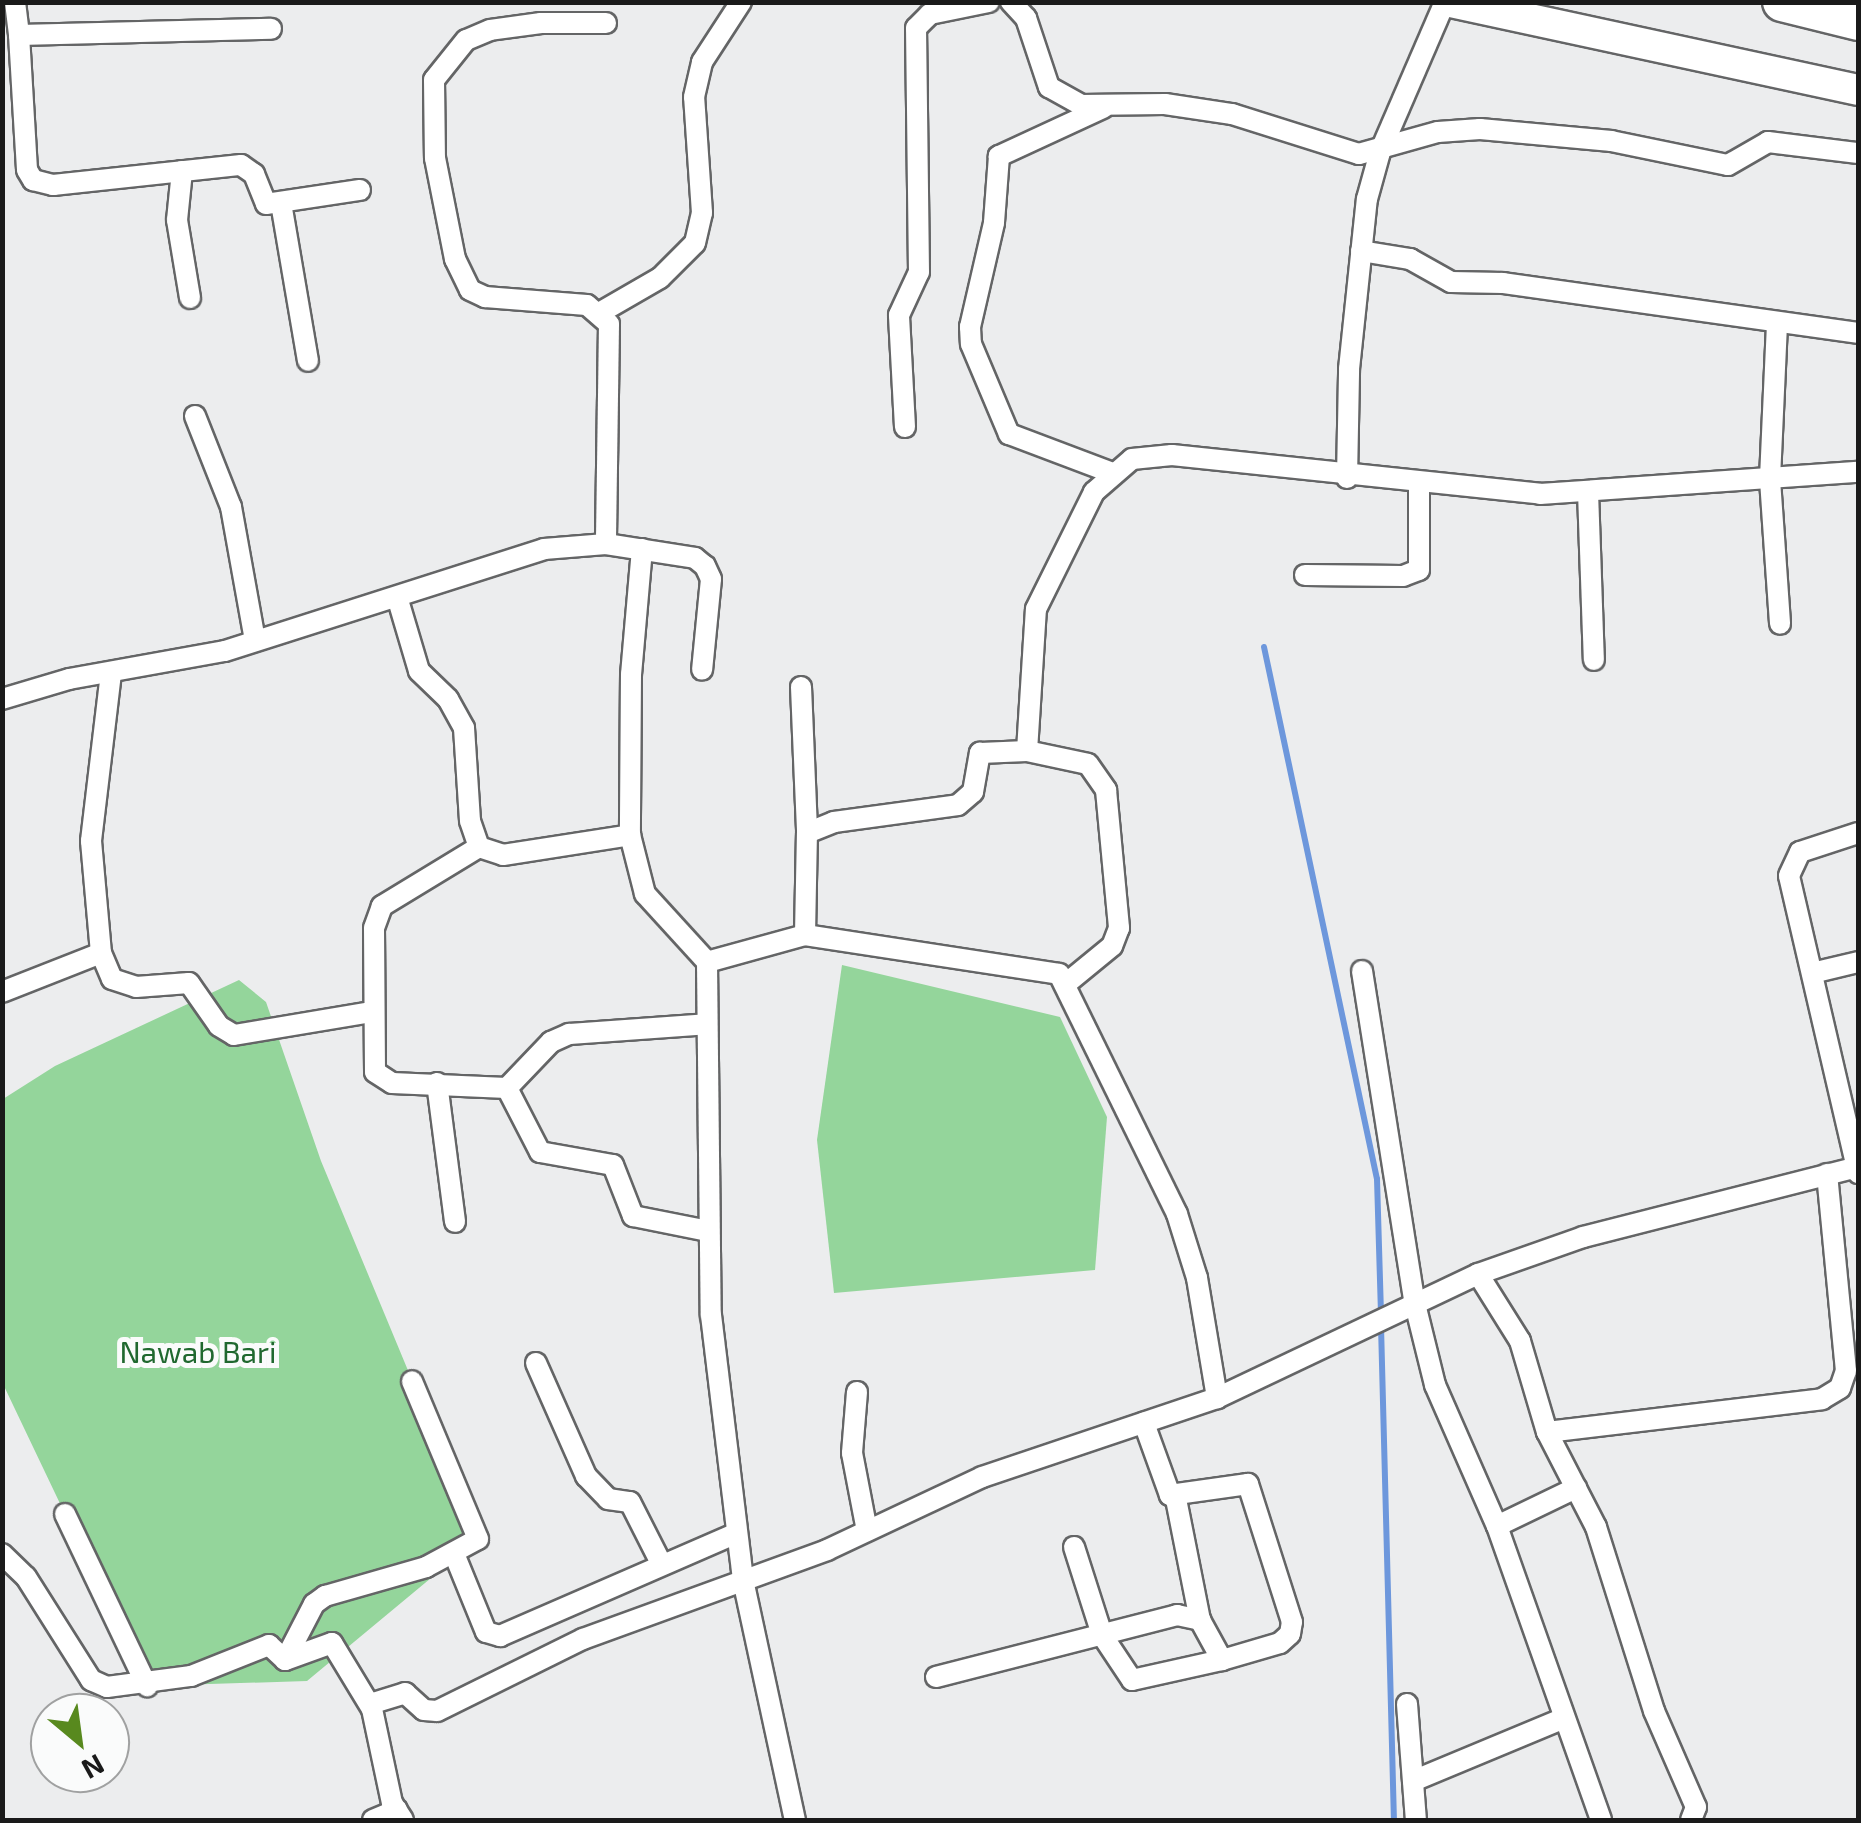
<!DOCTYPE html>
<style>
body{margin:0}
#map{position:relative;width:1861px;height:1823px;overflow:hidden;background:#ecedee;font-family:"Exo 2",sans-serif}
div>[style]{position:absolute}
.green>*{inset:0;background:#94d59b}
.stream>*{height:6px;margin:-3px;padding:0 3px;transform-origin:3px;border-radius:3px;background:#6d97dc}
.roads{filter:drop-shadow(2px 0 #646566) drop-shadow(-2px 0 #646566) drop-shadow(0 2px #646566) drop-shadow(0 -2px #646566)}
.street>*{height:20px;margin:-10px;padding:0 10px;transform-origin:10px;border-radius:10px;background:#fff}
.secondary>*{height:30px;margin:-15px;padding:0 15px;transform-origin:15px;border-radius:15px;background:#fff}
.highway>*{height:38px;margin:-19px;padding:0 19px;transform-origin:19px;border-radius:19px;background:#fff}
span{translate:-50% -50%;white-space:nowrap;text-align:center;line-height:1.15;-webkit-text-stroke:10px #fafbfb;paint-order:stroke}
.park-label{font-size:30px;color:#20682f}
.frame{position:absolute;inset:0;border:5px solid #1a1a1a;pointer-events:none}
.north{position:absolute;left:30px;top:1693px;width:100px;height:100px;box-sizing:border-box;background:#fafbfb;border:2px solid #a0a1a1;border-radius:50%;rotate:151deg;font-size:28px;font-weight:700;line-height:40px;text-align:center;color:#1a1a1a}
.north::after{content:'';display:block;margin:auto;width:35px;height:45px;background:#58891e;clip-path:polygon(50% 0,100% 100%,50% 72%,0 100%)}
</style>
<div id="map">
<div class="green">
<i style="clip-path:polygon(842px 965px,1060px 1017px,1107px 1117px,1095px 1270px,834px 1293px,817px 1140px)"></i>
<i style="clip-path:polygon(239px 980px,266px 1002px,321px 1161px,478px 1539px,307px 1681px,147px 1686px,3px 1384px,3px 1099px,55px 1066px)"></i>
</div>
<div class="stream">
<i style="left:1264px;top:647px;width:544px;rotate:78.01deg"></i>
<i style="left:1377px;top:1179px;width:135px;rotate:88.3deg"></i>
<i style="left:1381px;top:1326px;width:494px;rotate:88.5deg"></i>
</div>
<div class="roads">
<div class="street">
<i style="left:15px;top:2px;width:33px;rotate:83deg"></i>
<i style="left:19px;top:35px;width:252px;rotate:-1.4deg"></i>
<i style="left:1011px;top:2px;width:22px;rotate:47deg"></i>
<i style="left:1026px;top:18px;width:73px;rotate:71.6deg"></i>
<i style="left:1049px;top:87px;width:37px;rotate:29deg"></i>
<i style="left:1081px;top:105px;width:84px;rotate:-0.7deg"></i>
<i style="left:1165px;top:104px;width:68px;rotate:8.5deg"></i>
<i style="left:1232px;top:114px;width:133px;rotate:17.5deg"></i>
<i style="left:1359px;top:154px;width:82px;rotate:-15.6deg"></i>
<i style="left:1438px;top:132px;width:42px;rotate:-4.1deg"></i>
<i style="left:1480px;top:129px;width:132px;rotate:5.2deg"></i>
<i style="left:1611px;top:141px;width:119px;rotate:11.6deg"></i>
<i style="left:1728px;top:165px;width:46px;rotate:-29.9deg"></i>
<i style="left:1768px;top:142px;width:91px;rotate:7deg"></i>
<i style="left:606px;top:23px;width:65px;rotate:180deg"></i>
<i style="left:541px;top:23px;width:51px;rotate:172.2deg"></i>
<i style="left:490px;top:30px;width:26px;rotate:157deg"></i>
<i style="left:466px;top:40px;width:51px;rotate:128.7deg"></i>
<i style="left:434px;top:80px;width:78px;rotate:89.3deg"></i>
<i style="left:435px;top:158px;width:103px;rotate:78.8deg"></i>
<i style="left:455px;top:259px;width:34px;rotate:64deg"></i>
<i style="left:470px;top:290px;width:17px;rotate:25deg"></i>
<i style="left:485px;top:297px;width:102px;rotate:4.5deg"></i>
<i style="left:587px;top:305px;width:29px;rotate:41deg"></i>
<i style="left:609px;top:324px;width:220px;rotate:90.8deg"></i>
<i style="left:606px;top:544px;width:90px;rotate:8.9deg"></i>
<i style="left:695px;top:558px;width:13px;rotate:39deg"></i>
<i style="left:705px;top:566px;width:14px;rotate:65deg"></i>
<i style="left:711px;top:579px;width:91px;rotate:95.6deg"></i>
<i style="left:19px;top:35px;width:135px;rotate:86.6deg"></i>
<i style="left:27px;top:170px;width:12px;rotate:59deg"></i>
<i style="left:33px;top:180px;width:21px;rotate:14deg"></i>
<i style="left:53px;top:185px;width:189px;rotate:-6.1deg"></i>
<i style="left:241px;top:165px;width:16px;rotate:35deg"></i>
<i style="left:254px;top:174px;width:32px;rotate:68deg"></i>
<i style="left:266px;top:204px;width:95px;rotate:-8.5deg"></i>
<i style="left:1103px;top:108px;width:115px;rotate:155.2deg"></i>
<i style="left:999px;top:156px;width:67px;rotate:94.3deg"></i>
<i style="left:994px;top:223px;width:107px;rotate:103deg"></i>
<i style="left:970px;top:327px;width:17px;rotate:87deg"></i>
<i style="left:971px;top:344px;width:98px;rotate:67.1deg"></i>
<i style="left:1009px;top:434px;width:108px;rotate:20.6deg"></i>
<i style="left:182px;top:171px;width:49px;rotate:95.8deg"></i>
<i style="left:177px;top:220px;width:79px;rotate:80.5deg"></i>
<i style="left:281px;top:203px;width:160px;rotate:80.3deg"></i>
<i style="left:1361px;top:251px;width:50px;rotate:9.3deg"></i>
<i style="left:1410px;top:259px;width:47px;rotate:29.3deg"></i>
<i style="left:1451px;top:282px;width:52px;rotate:1.1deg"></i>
<i style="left:1503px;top:283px;width:359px;rotate:8deg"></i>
<i style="left:601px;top:312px;width:68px;rotate:-30deg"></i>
<i style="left:660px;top:278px;width:49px;rotate:-45deg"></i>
<i style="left:695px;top:243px;width:31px;rotate:-77deg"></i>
<i style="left:702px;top:213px;width:116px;rotate:-93.9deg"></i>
<i style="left:694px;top:97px;width:36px;rotate:-77deg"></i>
<i style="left:702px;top:62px;width:72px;rotate:-57deg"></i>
<i style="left:1777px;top:324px;width:156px;rotate:92.6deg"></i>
<i style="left:1770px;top:480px;width:144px;rotate:86deg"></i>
<i style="left:195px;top:416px;width:98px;rotate:68.4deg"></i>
<i style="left:231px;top:507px;width:136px;rotate:79.8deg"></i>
<i style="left:905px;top:427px;width:112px;rotate:-93.1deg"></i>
<i style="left:899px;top:315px;width:47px;rotate:-65.1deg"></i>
<i style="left:919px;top:272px;width:244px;rotate:-90.7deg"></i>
<i style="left:916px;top:28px;width:20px;rotate:-45deg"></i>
<i style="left:930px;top:14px;width:60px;rotate:-11.5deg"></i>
<i style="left:1347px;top:478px;width:109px;rotate:-88.9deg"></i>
<i style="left:1349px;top:369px;width:171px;rotate:-84deg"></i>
<i style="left:1367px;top:199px;width:49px;rotate:-74.5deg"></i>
<i style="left:1380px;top:152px;width:163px;rotate:-66.6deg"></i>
<i style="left:1588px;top:492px;width:168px;rotate:88deg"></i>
<i style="left:642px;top:549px;width:125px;rotate:95deg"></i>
<i style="left:631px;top:674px;width:161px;rotate:90.4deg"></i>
<i style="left:630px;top:835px;width:61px;rotate:75.7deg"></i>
<i style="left:645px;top:894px;width:92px;rotate:47.6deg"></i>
<i style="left:707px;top:962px;width:353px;rotate:89.4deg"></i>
<i style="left:711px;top:1315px;width:267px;rotate:83.1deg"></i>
<i style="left:743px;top:1580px;width:246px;rotate:77.8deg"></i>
<i style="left:1305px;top:575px;width:98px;rotate:0.6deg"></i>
<i style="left:1403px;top:576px;width:17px;rotate:-21deg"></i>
<i style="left:1419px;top:570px;width:86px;rotate:-90deg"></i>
<i style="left:398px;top:600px;width:74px;rotate:73.5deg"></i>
<i style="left:419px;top:671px;width:40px;rotate:44deg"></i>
<i style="left:448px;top:699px;width:33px;rotate:61deg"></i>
<i style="left:464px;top:728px;width:93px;rotate:86.3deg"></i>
<i style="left:470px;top:821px;width:28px;rotate:71deg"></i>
<i style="left:479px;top:847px;width:25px;rotate:18deg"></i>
<i style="left:503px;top:855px;width:129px;rotate:-8.9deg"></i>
<i style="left:111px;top:673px;width:169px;rotate:96.8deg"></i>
<i style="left:91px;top:841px;width:112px;rotate:84.9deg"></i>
<i style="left:101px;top:953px;width:28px;rotate:67deg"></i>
<i style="left:112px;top:979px;width:25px;rotate:18deg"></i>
<i style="left:136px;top:987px;width:53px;rotate:-4.3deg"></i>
<i style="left:189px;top:983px;width:52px;rotate:55.1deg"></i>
<i style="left:219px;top:1026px;width:17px;rotate:31deg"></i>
<i style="left:234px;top:1035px;width:140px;rotate:-9.5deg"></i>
<i style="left:801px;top:687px;width:146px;rotate:87.6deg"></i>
<i style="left:2px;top:699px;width:70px;rotate:-16.6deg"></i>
<i style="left:69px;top:679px;width:158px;rotate:-10.2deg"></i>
<i style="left:225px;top:651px;width:335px;rotate:-17.7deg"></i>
<i style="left:544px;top:549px;width:62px;rotate:-4.6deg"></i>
<i style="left:1027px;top:751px;width:142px;rotate:-86.4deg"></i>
<i style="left:1036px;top:609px;width:131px;rotate:-63.6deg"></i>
<i style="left:1094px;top:492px;width:50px;rotate:-41deg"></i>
<i style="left:1132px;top:459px;width:40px;rotate:-5.7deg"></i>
<i style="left:1172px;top:455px;width:370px;rotate:6deg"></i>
<i style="left:1540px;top:494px;width:319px;rotate:-4deg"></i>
<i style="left:1858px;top:833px;width:61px;rotate:161.9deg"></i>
<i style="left:1800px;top:852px;width:26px;rotate:115deg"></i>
<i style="left:1789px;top:876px;width:305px;rotate:76.9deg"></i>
<i style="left:479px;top:847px;width:114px;rotate:148.7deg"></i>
<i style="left:382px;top:906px;width:23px;rotate:110deg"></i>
<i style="left:374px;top:928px;width:144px;rotate:89.6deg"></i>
<i style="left:375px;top:1072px;width:20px;rotate:33deg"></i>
<i style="left:392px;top:1083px;width:115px;rotate:2.5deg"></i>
<i style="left:507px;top:1088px;width:72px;rotate:62.7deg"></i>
<i style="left:540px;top:1152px;width:74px;rotate:10.1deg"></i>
<i style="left:613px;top:1165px;width:55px;rotate:68.6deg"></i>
<i style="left:633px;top:1216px;width:76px;rotate:11.3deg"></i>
<i style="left:805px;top:935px;width:102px;rotate:-88.9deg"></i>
<i style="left:807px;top:833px;width:29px;rotate:-22deg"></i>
<i style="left:834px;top:822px;width:125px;rotate:-7.8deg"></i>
<i style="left:958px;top:805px;width:20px;rotate:-41deg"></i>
<i style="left:973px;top:792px;width:40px;rotate:-80deg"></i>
<i style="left:980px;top:753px;width:47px;rotate:-2.4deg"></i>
<i style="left:1027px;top:751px;width:62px;rotate:12deg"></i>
<i style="left:1088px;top:764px;width:32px;rotate:55deg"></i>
<i style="left:1106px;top:790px;width:139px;rotate:84.6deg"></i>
<i style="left:1119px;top:928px;width:19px;rotate:111deg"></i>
<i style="left:1112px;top:946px;width:58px;rotate:140.6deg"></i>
<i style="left:707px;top:962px;width:102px;rotate:-15.4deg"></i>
<i style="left:805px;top:935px;width:257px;rotate:8.7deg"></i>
<i style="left:1059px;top:974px;width:267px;rotate:63.8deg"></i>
<i style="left:1177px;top:1214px;width:67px;rotate:72.6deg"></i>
<i style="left:1197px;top:1278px;width:122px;rotate:80.5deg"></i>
<i style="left:1362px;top:971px;width:333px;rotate:81deg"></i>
<i style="left:1414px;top:1300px;width:88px;rotate:76.1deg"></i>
<i style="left:1435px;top:1385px;width:154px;rotate:66.3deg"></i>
<i style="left:1497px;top:1526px;width:312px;rotate:70.5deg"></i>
<i style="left:1812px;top:973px;width:47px;rotate:-13.4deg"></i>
<i style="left:2px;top:992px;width:106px;rotate:-21.5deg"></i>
<i style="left:437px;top:1083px;width:140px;rotate:82.6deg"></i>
<i style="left:507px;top:1088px;width:64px;rotate:-46.3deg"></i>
<i style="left:551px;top:1042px;width:20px;rotate:-24deg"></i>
<i style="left:569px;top:1034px;width:138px;rotate:-4.1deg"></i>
<i style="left:1478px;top:1274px;width:79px;rotate:57.9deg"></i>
<i style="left:1520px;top:1341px;width:95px;rotate:73.5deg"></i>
<i style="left:1547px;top:1432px;width:107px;rotate:62.7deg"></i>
<i style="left:1596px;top:1527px;width:193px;rotate:72.5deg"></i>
<i style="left:1654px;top:1711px;width:105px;rotate:66.4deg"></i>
<i style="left:1696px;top:1807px;width:14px;rotate:111deg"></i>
<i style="left:536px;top:1363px;width:124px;rotate:66.1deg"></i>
<i style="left:586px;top:1476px;width:32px;rotate:46deg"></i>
<i style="left:608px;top:1499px;width:22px;rotate:8deg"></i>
<i style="left:630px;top:1502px;width:68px;rotate:63.1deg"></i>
<i style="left:857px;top:1392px;width:61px;rotate:94.7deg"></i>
<i style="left:852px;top:1453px;width:79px;rotate:79.1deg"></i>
<i style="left:1547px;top:1432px;width:277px;rotate:-6.8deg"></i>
<i style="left:1822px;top:1399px;width:21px;rotate:-31deg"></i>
<i style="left:1840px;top:1388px;width:18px;rotate:-71deg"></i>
<i style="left:1846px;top:1371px;width:198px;rotate:-95.5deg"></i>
<i style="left:1176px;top:1499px;width:123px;rotate:78.8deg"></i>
<i style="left:65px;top:1514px;width:191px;rotate:64.5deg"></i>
<i style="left:1497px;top:1526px;width:88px;rotate:-25.7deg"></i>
<i style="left:1074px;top:1547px;width:92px;rotate:72.3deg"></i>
<i style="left:1102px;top:1635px;width:54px;rotate:56.3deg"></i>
<i style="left:1132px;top:1680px;width:92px;rotate:-12.5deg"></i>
<i style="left:1222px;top:1660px;width:60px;rotate:-16.3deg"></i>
<i style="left:1280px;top:1643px;width:13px;rotate:-42deg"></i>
<i style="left:1290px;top:1634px;width:12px;rotate:-81deg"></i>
<i style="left:1292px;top:1622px;width:145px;rotate:-107.7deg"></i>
<i style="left:1248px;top:1484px;width:79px;rotate:172deg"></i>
<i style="left:1170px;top:1495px;width:77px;rotate:-109.9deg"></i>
<i style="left:2px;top:1554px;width:33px;rotate:44deg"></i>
<i style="left:26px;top:1577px;width:122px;rotate:57.7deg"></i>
<i style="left:91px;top:1680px;width:17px;rotate:24deg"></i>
<i style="left:107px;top:1687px;width:85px;rotate:-7.5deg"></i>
<i style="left:191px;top:1676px;width:84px;rotate:-21.7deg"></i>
<i style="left:269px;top:1645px;width:22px;rotate:43deg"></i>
<i style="left:285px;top:1660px;width:50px;rotate:-19.9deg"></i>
<i style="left:332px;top:1643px;width:77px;rotate:58.8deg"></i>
<i style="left:372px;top:1709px;width:96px;rotate:78deg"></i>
<i style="left:392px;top:1803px;width:20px;rotate:57deg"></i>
<i style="left:455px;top:1556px;width:82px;rotate:67.8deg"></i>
<i style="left:486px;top:1632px;width:15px;rotate:16deg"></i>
<i style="left:500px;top:1636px;width:258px;rotate:-23.5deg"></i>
<i style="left:285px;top:1660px;width:63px;rotate:-62.6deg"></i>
<i style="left:314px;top:1604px;width:14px;rotate:-36deg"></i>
<i style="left:325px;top:1596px;width:105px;rotate:-16deg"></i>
<i style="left:426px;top:1567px;width:59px;rotate:-28.3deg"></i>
<i style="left:478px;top:1539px;width:171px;rotate:-112.7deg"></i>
<i style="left:936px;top:1677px;width:249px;rotate:-14.4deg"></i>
<i style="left:1177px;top:1615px;width:24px;rotate:12deg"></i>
<i style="left:1200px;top:1620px;width:46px;rotate:61.2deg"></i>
<i style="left:370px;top:1704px;width:37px;rotate:-17deg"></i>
<i style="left:405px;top:1693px;width:25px;rotate:42deg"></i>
<i style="left:424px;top:1710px;width:13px;rotate:4deg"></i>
<i style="left:437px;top:1711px;width:163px;rotate:-26.3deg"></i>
<i style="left:583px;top:1639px;width:260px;rotate:-20deg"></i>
<i style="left:827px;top:1550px;width:171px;rotate:-25.2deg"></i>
<i style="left:982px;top:1477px;width:248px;rotate:-18.6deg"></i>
<i style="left:1217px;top:1398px;width:289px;rotate:-25.4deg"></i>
<i style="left:1478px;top:1274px;width:111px;rotate:-19.4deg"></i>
<i style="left:1583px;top:1237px;width:284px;rotate:-14.3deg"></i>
<i style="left:1407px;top:1704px;width:116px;rotate:85.6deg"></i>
<i style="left:1413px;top:1781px;width:164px;rotate:-22.6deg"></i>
<i style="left:373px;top:1820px;width:26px;rotate:-23deg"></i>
</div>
<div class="secondary">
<i style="left:1451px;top:2px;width:416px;rotate:12.2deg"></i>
</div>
<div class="highway">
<i style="left:1782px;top:2px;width:78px;rotate:14deg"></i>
</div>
</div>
<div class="park-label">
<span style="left:198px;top:1351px">Nawab Bari</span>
</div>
<div class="frame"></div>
<div class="north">N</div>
</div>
